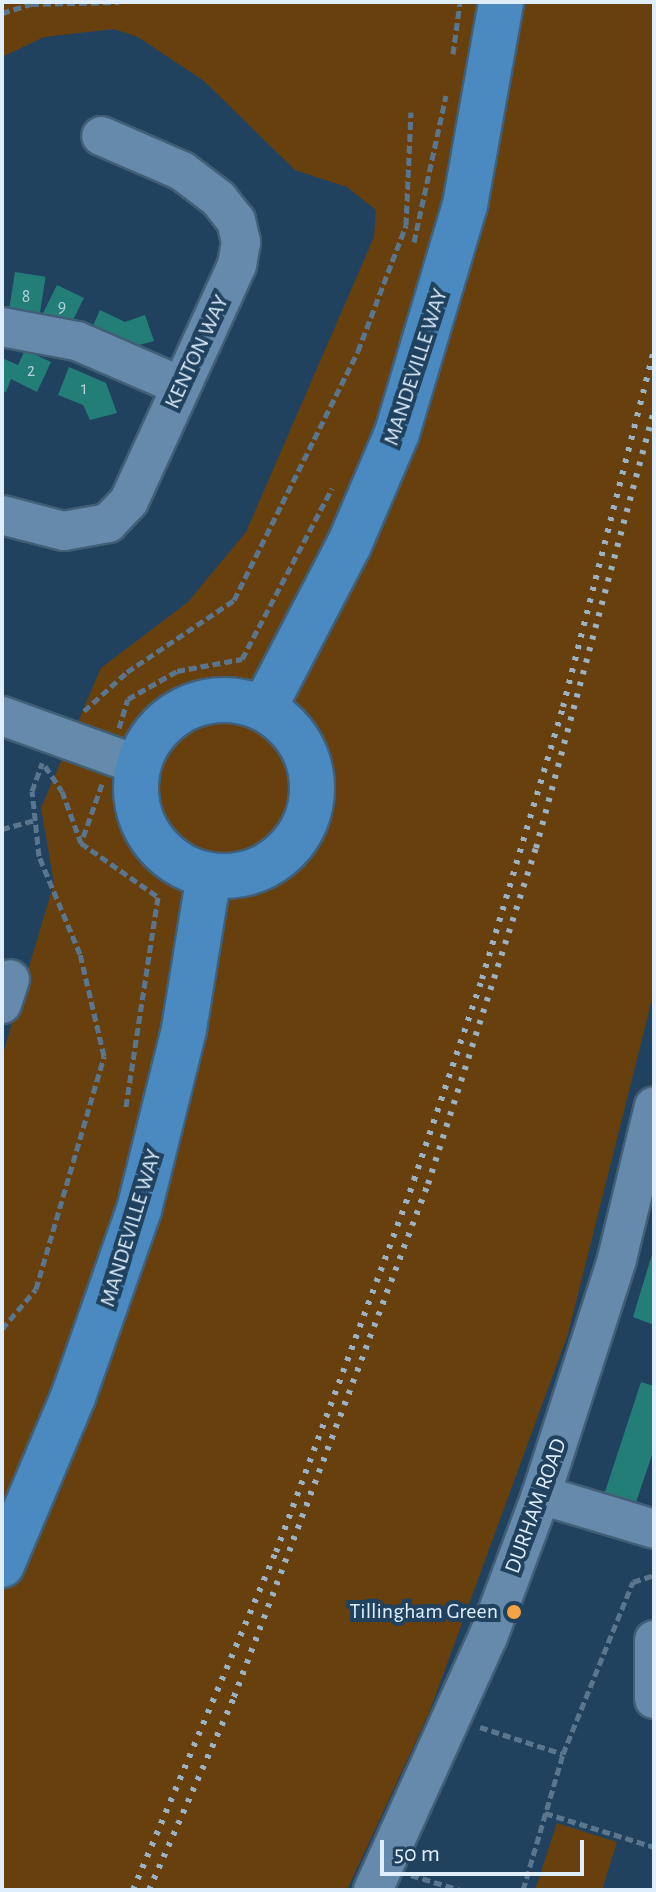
<!DOCTYPE html>
<style>
body{margin:0}
#map{position:relative;width:656px;height:1892px;overflow:hidden;background:#20425f;font-family:"Alegreya Sans",sans-serif}
div>[style]{position:absolute}
.green>*{inset:0;background:#68400d}
.building>*{inset:0;background:#237e77;transform-origin:0 0}
.path>*{height:5px;margin-top:-2.5px;transform-origin:0;background:repeating-linear-gradient(90deg,#5a768f 0 8px,transparent 0 12px)}
.roads{filter:drop-shadow(2px 0 #415f77) drop-shadow(-2px 0 #415f77) drop-shadow(0 2px #415f77) drop-shadow(0 -2px #415f77)}
.minor>*{height:38px;margin:-19px;padding:0 19px;transform-origin:19px;border-radius:19px;background:#668aab}
.major>*{height:44px;margin:-22px;padding:0 22px;transform-origin:22px;border-radius:22px;background:#4a8ac0}
.major>.ring{margin:-22px;padding:0;box-sizing:content-box;background:none;border:44px solid #4a8ac0;border-radius:50%}
.rail>*{height:6px;margin-top:-3px;transform-origin:0;background:repeating-linear-gradient(90deg,#9cb3c6 0 4px,transparent 0 12px)}
.dots>*{width:22px;height:22px;translate:-50% -50%;box-sizing:border-box;border:4px solid #20425f;border-radius:50%}
span{translate:-50% -50%;white-space:nowrap;text-align:center;line-height:1.15;-webkit-text-stroke:8px #20425f;paint-order:stroke}
.number-label{font-size:18px;color:#afd2db}
.number-label span{-webkit-text-stroke-width:0}
.street-label{font-size:22px;color:#deeefc}
.poi-label{font-size:22px;color:#deeefc}
.right{translate:-100% -50%;text-align:right}
.frame{position:absolute;inset:0;border:4px solid #deeefc;pointer-events:none}
.scale{position:absolute;left:380px;top:1840px;width:204px;height:36px;box-sizing:border-box;border:4px solid #deeefc;border-top:0;padding-left:10px;font-size:24px;line-height:28px;white-space:nowrap;color:#deeefc;-webkit-text-stroke:6px #20425f;paint-order:stroke}
</style>
<div id="map">
<div class="green">
<i style="clip-path:polygon(2px 2px,654px 2px,654px 991px,568px 1334px,429px 1713px,347px 1890px,2px 1890px,2px 1057px,54px 883px,41px 808px,101px 668px,188px 602px,246px 532px,374px 237px,376px 210px,347px 187px,295px 170px,204px 81px,138px 37px,114px 29px,44px 37px,2px 57px)"></i>
<i style="clip-path:polygon(557px 1823px,617px 1842px,602px 1890px,535px 1890px)"></i>
</div>
<div class="building">
<i style="left:15px;top:272px;width:31px;height:45px;rotate:9deg"></i>
<i style="clip-path:polygon(57px 285px,84px 298px,65px 336px,41px 317px)"></i>
<i style="clip-path:polygon(100px 310px,125px 322px,145px 315px,154px 341px,124px 349px,88px 337px)"></i>
<i style="clip-path:polygon(25px 350px,51px 362px,37px 392px,11px 379px,6px 392px,2px 391px,2px 358px,18px 365px)"></i>
<i style="clip-path:polygon(69px 367px,106px 383px,117px 413px,90px 420px,83px 405px,58px 395px)"></i>
<i style="clip-path:polygon(654px 1248px,654px 1325px,633px 1317px)"></i>
<i style="clip-path:polygon(641px 1382px,654px 1386px,654px 1449px,631px 1517px,600px 1507px)"></i>
</div>
<div class="path">
<i style="left:2px;top:13px;width:30px;rotate:-17deg"></i>
<i style="left:31px;top:4px;width:88px;rotate:-1.3deg"></i>
<i style="left:453px;top:54px;width:52px;rotate:-82.3deg"></i>
<i style="left:414px;top:242px;width:150px;rotate:-77.7deg"></i>
<i style="left:84px;top:711px;width:58px;rotate:-42.2deg"></i>
<i style="left:127px;top:672px;width:129px;rotate:-33.9deg"></i>
<i style="left:234px;top:600px;width:278px;rotate:-63.5deg"></i>
<i style="left:358px;top:351px;width:135px;rotate:-69.1deg"></i>
<i style="left:406px;top:225px;width:113px;rotate:-87.5deg"></i>
<i style="left:119px;top:728px;width:30px;rotate:-73deg"></i>
<i style="left:128px;top:699px;width:56px;rotate:-29.7deg"></i>
<i style="left:177px;top:671px;width:66px;rotate:-10.5deg"></i>
<i style="left:242px;top:659px;width:193px;rotate:-62.2deg"></i>
<i style="left:45px;top:766px;width:30px;rotate:56deg"></i>
<i style="left:62px;top:791px;width:55px;rotate:69.9deg"></i>
<i style="left:102px;top:784px;width:63px;rotate:109.6deg"></i>
<i style="left:81px;top:843px;width:94px;rotate:35deg"></i>
<i style="left:158px;top:897px;width:212px;rotate:98.7deg"></i>
<i style="left:2px;top:829px;width:34px;rotate:-15deg"></i>
<i style="left:2px;top:1329px;width:52px;rotate:-49.6deg"></i>
<i style="left:36px;top:1289px;width:243px;rotate:-73.7deg"></i>
<i style="left:104px;top:1056px;width:105px;rotate:-103.2deg"></i>
<i style="left:80px;top:954px;width:106px;rotate:-112.7deg"></i>
<i style="left:39px;top:856px;width:65px;rotate:-96.1deg"></i>
<i style="left:32px;top:791px;width:30px;rotate:-70deg"></i>
<i style="left:480px;top:1727px;width:87px;rotate:18deg"></i>
<i style="left:563px;top:1754px;width:186px;rotate:-67.9deg"></i>
<i style="left:633px;top:1582px;width:22px;rotate:-18deg"></i>
<i style="left:545px;top:1813px;width:114px;rotate:17.3deg"></i>
<i style="left:411px;top:1875px;width:51px;rotate:17deg"></i>
<i style="left:523px;top:1890px;width:142px;rotate:-73.6deg"></i>
</div>
<div class="roads">
<div class="minor">
<i style="left:2px;top:327px;width:76px;rotate:10.6deg"></i>
<i style="left:77px;top:341px;width:113px;rotate:23.4deg"></i>
<i style="left:2px;top:515px;width:64px;rotate:14.5deg"></i>
<i style="left:64px;top:531px;width:45px;rotate:-10.3deg"></i>
<i style="left:108px;top:523px;width:30px;rotate:-46deg"></i>
<i style="left:129px;top:501px;width:260px;rotate:-65.4deg"></i>
<i style="left:237px;top:265px;width:23px;rotate:-80deg"></i>
<i style="left:241px;top:242px;width:22px;rotate:-103deg"></i>
<i style="left:236px;top:221px;width:28px;rotate:-128deg"></i>
<i style="left:219px;top:199px;width:46px;rotate:-142.9deg"></i>
<i style="left:182px;top:171px;width:88px;rotate:-156.6deg"></i>
<i style="left:2px;top:716px;width:145px;rotate:19.8deg"></i>
<i style="left:2px;top:1004px;width:26px;rotate:-72deg"></i>
<i style="left:541px;top:1495px;width:118px;rotate:16.7deg"></i>
<i style="left:654px;top:1640px;width:59px;rotate:90deg"></i>
<i style="left:373px;top:1890px;width:278px;rotate:-65.6deg"></i>
<i style="left:488px;top:1637px;width:152px;rotate:-69.5deg"></i>
<i style="left:541px;top:1495px;width:248px;rotate:-72.1deg"></i>
<i style="left:617px;top:1259px;width:157px;rotate:-76.4deg"></i>
</div>
<div class="major">
<i class="ring" style="left:136px;top:700px;width:132px;height:132px"></i>
<i style="left:264px;top:708px;width:184px;rotate:-62.5deg"></i>
<i style="left:349px;top:545px;width:122px;rotate:-66.8deg"></i>
<i style="left:397px;top:433px;width:238px;rotate:-73.4deg"></i>
<i style="left:465px;top:205px;width:206px;rotate:-79.9deg"></i>
<i style="left:2px;top:1565px;width:182px;rotate:-67.1deg"></i>
<i style="left:73px;top:1397px;width:198px;rotate:-70.6deg"></i>
<i style="left:139px;top:1210px;width:187px;rotate:-76deg"></i>
<i style="left:184px;top:1029px;width:156px;rotate:-80.8deg"></i>
</div>
</div>
<div class="rail">
<i style="left:133px;top:1890px;width:367px;rotate:-67.1deg"></i>
<i style="left:276px;top:1552px;width:397px;rotate:-69.6deg"></i>
<i style="left:414px;top:1180px;width:212px;rotate:-71.3deg"></i>
<i style="left:482px;top:979px;width:284px;rotate:-73.4deg"></i>
<i style="left:563px;top:707px;width:369px;rotate:-75.7deg"></i>
<i style="left:149px;top:1890px;width:211px;rotate:-66.2deg"></i>
<i style="left:234px;top:1697px;width:548px;rotate:-69.29deg"></i>
<i style="left:428px;top:1184px;width:353px;rotate:-72.2deg"></i>
<i style="left:536px;top:848px;width:453px;rotate:-74.9deg"></i>
</div>
<div class="dots">
<i style="left:514px;top:1612px;background:#f4a344"></i>
</div>
<div class="number-label">
<span style="left:26px;top:297px">8</span>
<span style="left:62px;top:307px">9</span>
<span style="left:31px;top:371px">2</span>
<span style="left:84px;top:389px">1</span>
</div>
<div class="street-label">
<span style="left:197px;top:352px;rotate:-65deg">KENTON WAY</span>
<span style="left:416px;top:367px;rotate:-72deg">MANDEVILLE WAY</span>
<span style="left:131px;top:1228px;rotate:-73deg">MANDEVILLE WAY</span>
<span style="left:536px;top:1506px;rotate:-70deg">DURHAM ROAD</span>
</div>
<div class="poi-label">
<span class="right" style="left:498px;top:1612px">Tillingham Green</span>
</div>
<div class="frame"></div>
<div class="scale">50 m</div>
</div>
